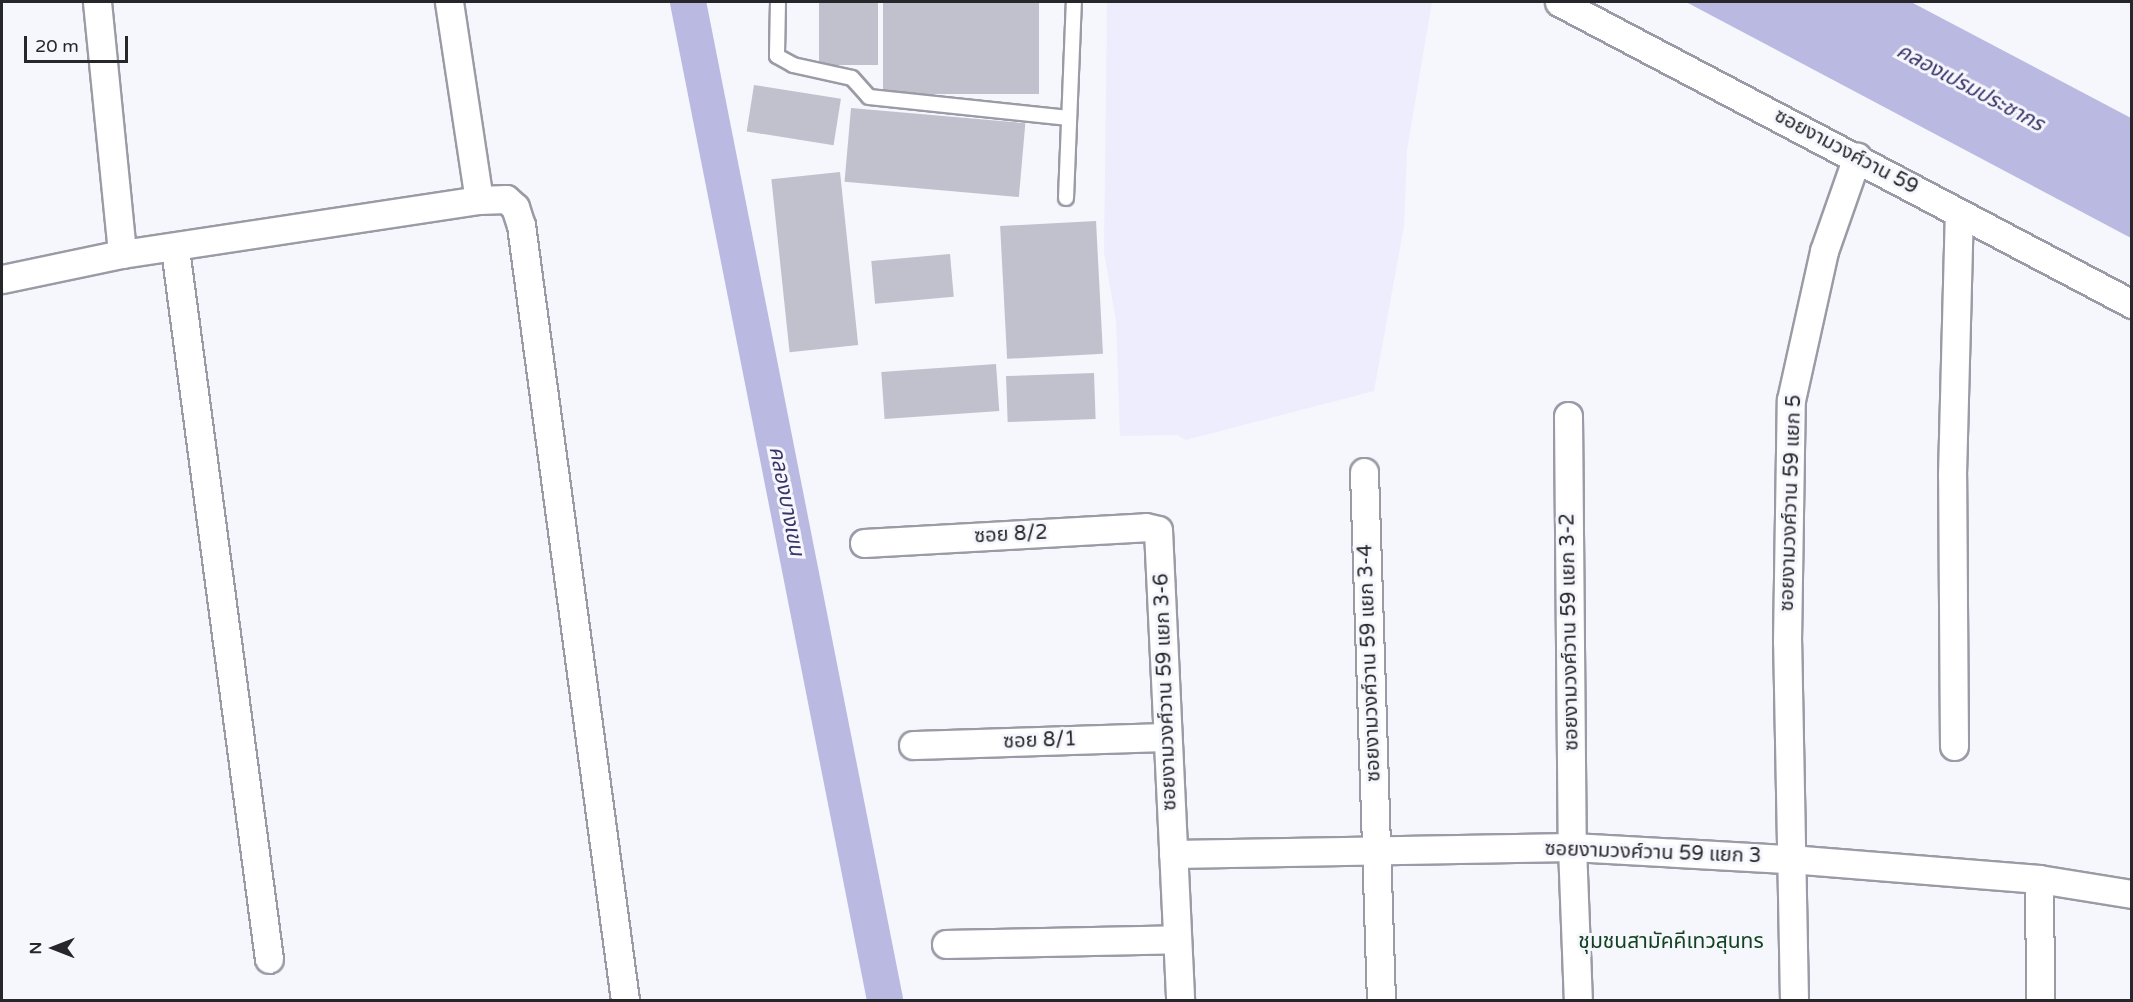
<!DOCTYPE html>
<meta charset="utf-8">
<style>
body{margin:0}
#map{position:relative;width:2133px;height:1002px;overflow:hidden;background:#f6f6fd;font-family:"Varela Round","Noto Sans Thai",sans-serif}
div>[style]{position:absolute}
.built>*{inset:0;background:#ededfd}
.water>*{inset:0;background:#b9b9e2}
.canal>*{height:36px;margin:-18px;padding:0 18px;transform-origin:18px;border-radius:18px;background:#b9b9e2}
.building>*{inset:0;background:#c0c1cc;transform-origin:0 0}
.roads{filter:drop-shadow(2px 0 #9a9ba6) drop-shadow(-2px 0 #9a9ba6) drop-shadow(0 2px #9a9ba6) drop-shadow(0 -2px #9a9ba6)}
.lane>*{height:14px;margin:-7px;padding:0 7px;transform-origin:7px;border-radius:7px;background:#fff}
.street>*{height:27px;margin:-13.5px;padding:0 13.5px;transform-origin:13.5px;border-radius:13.5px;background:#fff}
span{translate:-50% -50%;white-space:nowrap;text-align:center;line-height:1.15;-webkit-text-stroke:6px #f6f6fd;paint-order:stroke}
.street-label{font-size:20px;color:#27272b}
.water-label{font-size:21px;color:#383367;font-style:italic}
.neighbourhood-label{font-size:21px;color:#124320}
.frame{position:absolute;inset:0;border:3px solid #27272b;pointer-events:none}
.north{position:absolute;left:24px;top:918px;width:60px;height:60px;-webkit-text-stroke:4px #f6f6fd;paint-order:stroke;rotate:270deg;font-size:16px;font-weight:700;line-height:24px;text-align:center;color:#27272b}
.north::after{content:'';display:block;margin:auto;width:21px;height:27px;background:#27272b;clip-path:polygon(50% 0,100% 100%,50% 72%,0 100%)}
.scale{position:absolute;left:24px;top:36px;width:104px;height:27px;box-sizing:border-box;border:3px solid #27272b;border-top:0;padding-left:8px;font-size:18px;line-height:21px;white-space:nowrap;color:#27272b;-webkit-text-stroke:4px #f6f6fd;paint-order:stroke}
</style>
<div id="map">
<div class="built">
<i style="clip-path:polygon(1107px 2px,1432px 2px,1407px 150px,1404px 226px,1374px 391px,1186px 440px,1177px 435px,1120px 436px,1116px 321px,1104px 252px)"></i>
</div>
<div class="water">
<i style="clip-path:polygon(1686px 2px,1911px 2px,2131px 118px,2131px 238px)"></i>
</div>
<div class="canal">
<i style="left:688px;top:2px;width:1017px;rotate:78.83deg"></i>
</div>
<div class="building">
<i style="left:819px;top:2px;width:59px;height:63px"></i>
<i style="left:883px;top:2px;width:156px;height:92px"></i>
<i style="left:754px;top:85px;width:88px;height:47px;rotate:9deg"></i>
<i style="left:851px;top:108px;width:175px;height:74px;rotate:5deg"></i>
<i style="left:840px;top:172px;width:174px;height:69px;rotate:84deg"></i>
<i style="left:1096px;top:221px;width:133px;height:96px;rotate:87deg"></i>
<i style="left:950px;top:254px;width:43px;height:79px;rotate:85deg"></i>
<i style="left:996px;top:364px;width:47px;height:115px;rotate:86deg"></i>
<i style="left:1094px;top:373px;width:46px;height:88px;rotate:88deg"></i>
</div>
<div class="roads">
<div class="lane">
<i style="left:778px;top:2px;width:54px;rotate:91.1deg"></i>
<i style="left:777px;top:56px;width:18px;rotate:29deg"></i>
<i style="left:793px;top:65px;width:60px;rotate:12.4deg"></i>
<i style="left:852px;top:78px;width:25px;rotate:48deg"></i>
<i style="left:869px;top:97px;width:201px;rotate:6deg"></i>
<i style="left:1066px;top:198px;width:196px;rotate:-87.7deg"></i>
</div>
<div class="street">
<i style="left:97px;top:2px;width:253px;rotate:84.3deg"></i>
<i style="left:449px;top:2px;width:200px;rotate:81.4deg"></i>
<i style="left:1559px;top:2px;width:648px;rotate:27.79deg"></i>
<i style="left:175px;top:249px;width:716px;rotate:82.46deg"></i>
<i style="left:2px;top:279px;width:123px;rotate:-11.8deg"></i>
<i style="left:122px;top:254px;width:361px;rotate:-8.6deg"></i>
<i style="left:479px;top:200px;width:27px;rotate:-2deg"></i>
<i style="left:506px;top:199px;width:12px;rotate:42deg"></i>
<i style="left:515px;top:207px;width:19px;rotate:72deg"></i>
<i style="left:521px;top:225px;width:782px;rotate:82.36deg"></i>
<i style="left:1568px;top:416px;width:431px;rotate:89.5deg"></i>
<i style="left:1572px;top:847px;width:153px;rotate:87.8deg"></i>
<i style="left:1364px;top:472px;width:528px;rotate:88.16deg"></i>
<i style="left:864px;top:543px;width:282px;rotate:-3.2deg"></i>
<i style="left:1146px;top:527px;width:12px;rotate:14deg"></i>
<i style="left:1158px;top:530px;width:471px;rotate:87.3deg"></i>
<i style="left:913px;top:745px;width:254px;rotate:-1.8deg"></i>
<i style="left:1954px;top:746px;width:271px;rotate:-90.4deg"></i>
<i style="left:1952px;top:475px;width:261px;rotate:-88.5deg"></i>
<i style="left:1173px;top:854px;width:399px;rotate:-1deg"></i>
<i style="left:1572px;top:847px;width:218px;rotate:3.2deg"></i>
<i style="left:1790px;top:859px;width:250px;rotate:4.6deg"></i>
<i style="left:2039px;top:879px;width:94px;rotate:9.2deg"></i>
<i style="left:2039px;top:879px;width:121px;rotate:89.5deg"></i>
<i style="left:946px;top:944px;width:231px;rotate:-1.2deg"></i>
<i style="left:1794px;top:1000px;width:358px;rotate:-91.1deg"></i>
<i style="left:1787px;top:642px;width:242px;rotate:-89.1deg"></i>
<i style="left:1791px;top:400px;width:153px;rotate:-77.5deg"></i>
<i style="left:1824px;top:251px;width:100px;rotate:-70.7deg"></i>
</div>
</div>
<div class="street-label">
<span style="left:1846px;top:152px;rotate:28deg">ซอยงามวงศ์วาน 59</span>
<span style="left:1791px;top:503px;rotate:-88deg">ซอยงามวงศ์วาน 59 แยก 5</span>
<span style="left:1011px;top:535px;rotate:-3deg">ซอย 8/2</span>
<span style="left:1570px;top:632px;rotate:-91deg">ซอยงามวงศ์วาน 59 แยก 3-2</span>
<span style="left:1370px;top:663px;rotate:-92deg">ซอยงามวงศ์วาน 59 แยก 3-4</span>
<span style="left:1166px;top:692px;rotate:-92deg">ซอยงามวงศ์วาน 59 แยก 3-6</span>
<span style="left:1040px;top:741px;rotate:-2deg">ซอย 8/1</span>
<span style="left:1653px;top:853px;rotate:2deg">ซอยงามวงศ์วาน 59 แยก 3</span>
</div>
<div class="water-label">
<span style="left:1970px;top:88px;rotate:28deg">คลองเปรมประชากร</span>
<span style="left:786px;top:501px;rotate:79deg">คลองบางเขน</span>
</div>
<div class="neighbourhood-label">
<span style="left:1671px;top:942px">ชุมชนสามัคคีเทวสุนทร</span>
</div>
<div class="frame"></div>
<div class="north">N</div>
<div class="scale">20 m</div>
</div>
